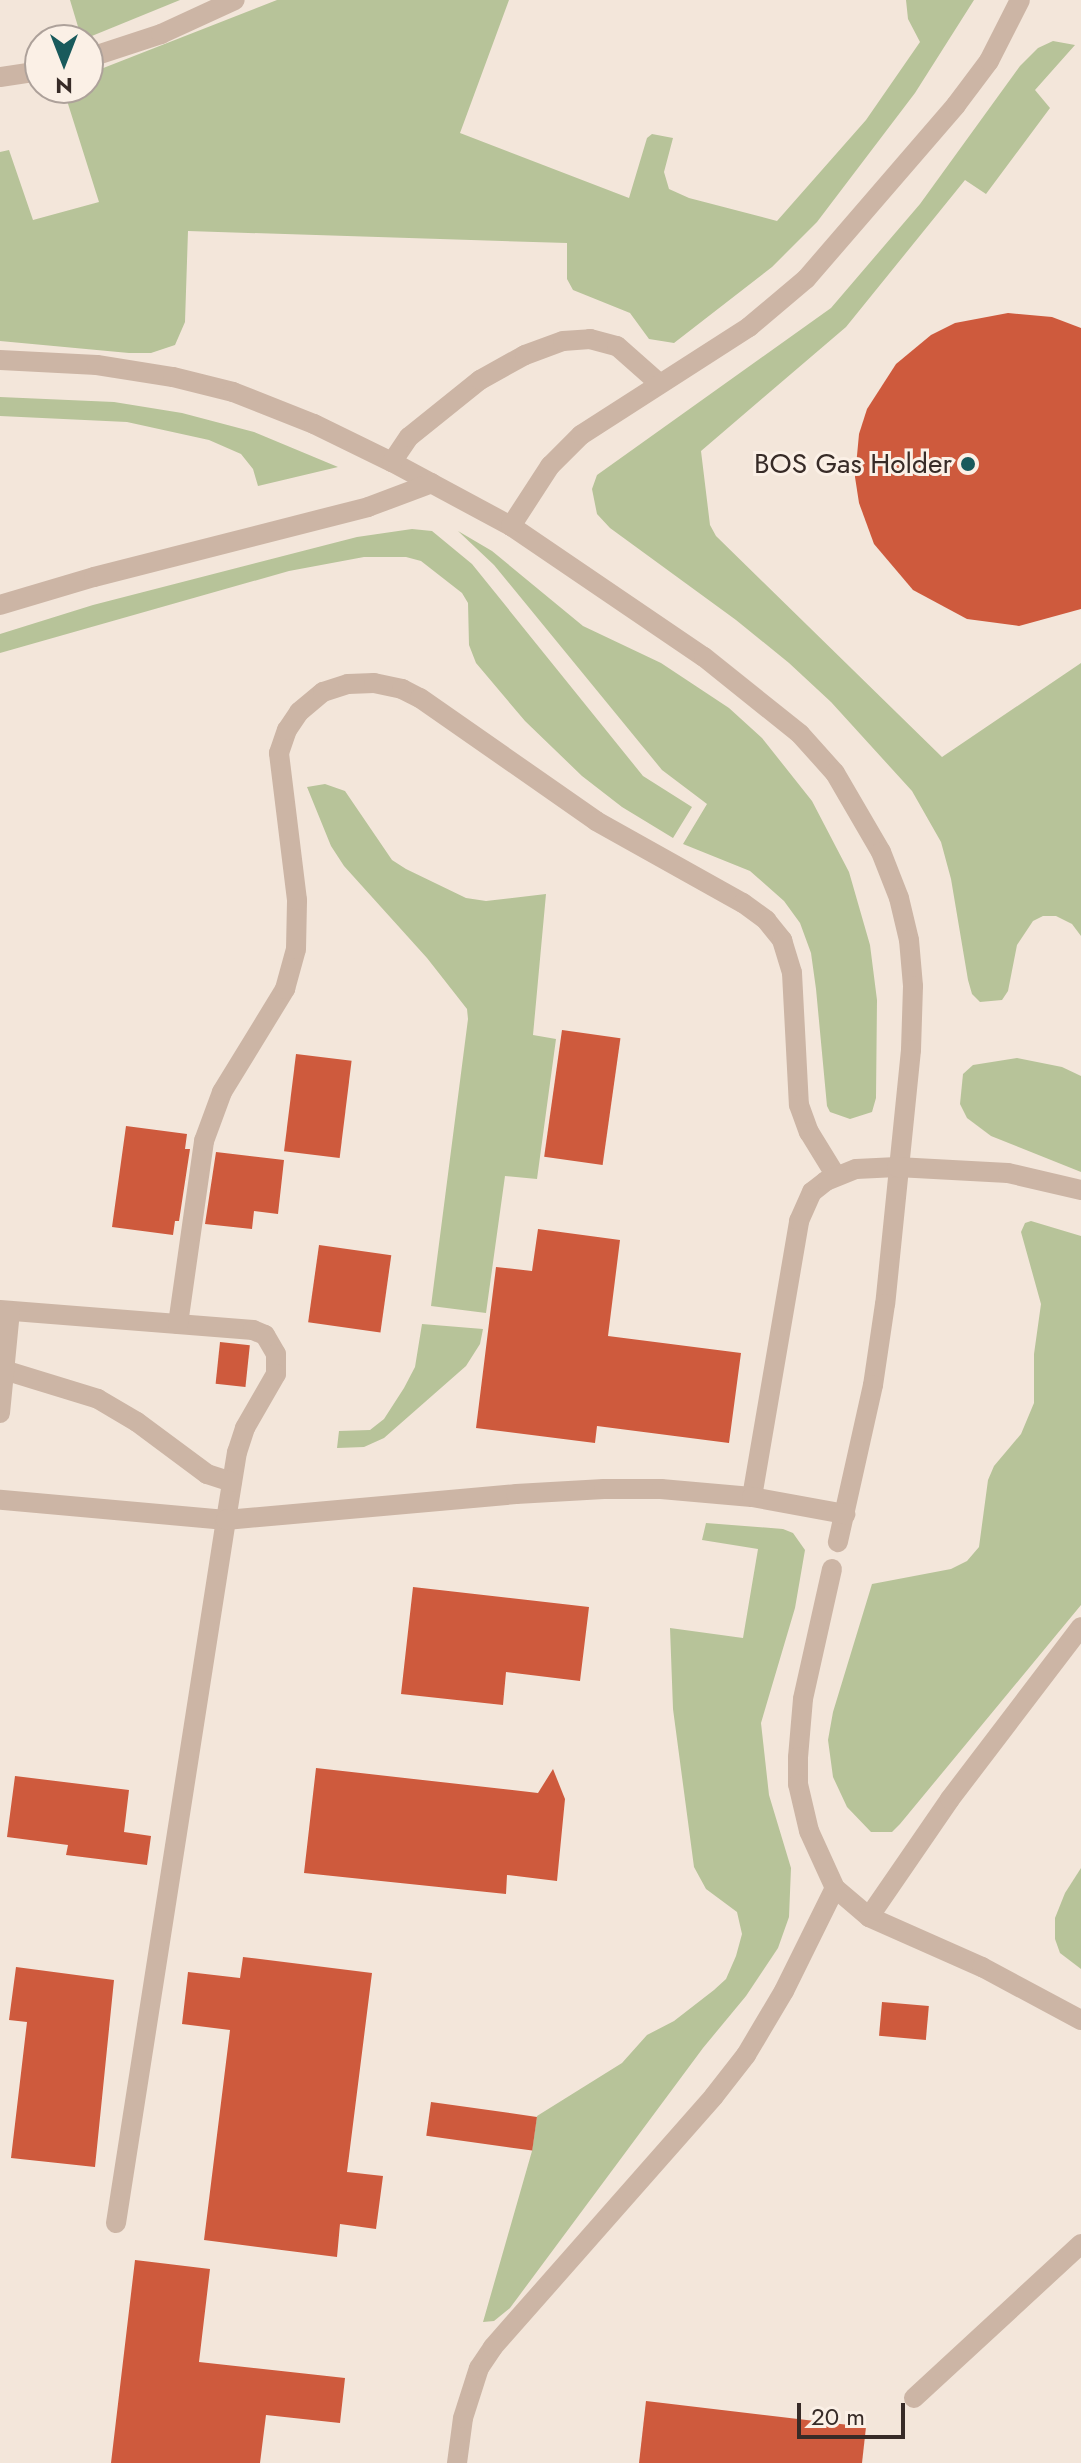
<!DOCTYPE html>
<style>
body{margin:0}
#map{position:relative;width:1081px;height:2463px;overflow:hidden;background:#f3e6da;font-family:Jost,sans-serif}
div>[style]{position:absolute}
.green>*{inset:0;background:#b7c399}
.building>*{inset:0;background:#ce5a3d;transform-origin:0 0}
.minor>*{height:20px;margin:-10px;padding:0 10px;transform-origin:10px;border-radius:10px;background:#ccb5a5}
.dots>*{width:22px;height:22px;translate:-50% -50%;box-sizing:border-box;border:4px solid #fbf0e6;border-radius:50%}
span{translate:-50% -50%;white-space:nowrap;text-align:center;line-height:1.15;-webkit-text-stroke:6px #fbf0e6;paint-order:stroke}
.poi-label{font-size:28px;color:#372b27}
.right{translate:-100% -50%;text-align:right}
.north{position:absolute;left:24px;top:24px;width:80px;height:80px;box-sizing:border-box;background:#fbf0e6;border:2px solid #ada19a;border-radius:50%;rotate:180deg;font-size:22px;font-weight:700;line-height:32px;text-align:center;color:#372b27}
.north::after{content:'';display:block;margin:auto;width:28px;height:36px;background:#195a5c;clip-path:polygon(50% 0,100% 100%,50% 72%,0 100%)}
.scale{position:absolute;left:797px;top:2403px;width:108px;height:36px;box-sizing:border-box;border:4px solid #372b27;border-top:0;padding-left:10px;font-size:24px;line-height:28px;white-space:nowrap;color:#372b27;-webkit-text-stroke:6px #fbf0e6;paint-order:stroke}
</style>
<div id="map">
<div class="green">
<i style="clip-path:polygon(70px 0,180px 0,82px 40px)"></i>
<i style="clip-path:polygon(277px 0,509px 0,460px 133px,629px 198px,647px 138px,652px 134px,673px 138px,664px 172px,669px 189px,689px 198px,777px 221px,866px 120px,920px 42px,908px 19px,906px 0,974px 0,915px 93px,817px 222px,772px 267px,674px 343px,649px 339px,630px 313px,573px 290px,567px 279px,567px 243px,188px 231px,185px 322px,175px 345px,151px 353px,129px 353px,0 341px,0 152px,9px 150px,33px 220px,99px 202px,63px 88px,88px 88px,88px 74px)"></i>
<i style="clip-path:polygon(1053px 41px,1075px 45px,1035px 90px,1050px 108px,986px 194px,965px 180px,846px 327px,701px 451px,710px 525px,716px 536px,942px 757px,1081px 663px,1081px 936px,1072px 924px,1056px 916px,1043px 916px,1033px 921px,1017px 945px,1008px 991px,1002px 1000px,980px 1002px,972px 994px,968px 980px,951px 879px,941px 842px,912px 791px,831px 702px,789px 663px,736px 620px,610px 528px,597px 514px,592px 489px,597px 475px,831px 308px,920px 204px,1020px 66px,1038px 48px)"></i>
<i style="clip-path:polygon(0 397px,114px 402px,182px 413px,254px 432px,338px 467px,258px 486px,253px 469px,241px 454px,209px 440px,127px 422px,0 416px)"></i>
<i style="clip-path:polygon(412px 529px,432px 531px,472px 564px,643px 776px,692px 807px,673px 838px,622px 807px,582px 776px,525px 721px,476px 663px,469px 645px,468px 603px,462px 593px,421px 561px,406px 557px,364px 557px,289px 571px,0 653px,0 634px,93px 605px,357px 537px)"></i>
<i style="clip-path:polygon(458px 531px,492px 551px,583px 626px,661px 663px,729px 708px,762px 738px,812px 801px,849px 872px,870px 945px,877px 1000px,876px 1098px,872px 1112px,850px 1119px,830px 1112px,827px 1106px,816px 989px,811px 953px,800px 923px,784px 901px,750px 871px,683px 844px,707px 804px,662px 770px,494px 565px)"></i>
<i style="clip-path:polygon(325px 784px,345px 791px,392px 860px,406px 869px,466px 898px,486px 901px,546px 894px,533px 1035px,556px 1039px,537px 1179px,505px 1176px,486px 1313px,431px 1306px,468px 1019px,467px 1009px,427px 958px,344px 866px,331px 846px,307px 787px)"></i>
<i style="clip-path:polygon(1017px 1058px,1062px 1067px,1081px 1076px,1081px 1172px,991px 1136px,967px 1118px,960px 1104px,963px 1074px,973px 1065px)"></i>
<i style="clip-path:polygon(1031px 1221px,1081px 1236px,1081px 1605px,900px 1824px,892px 1832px,871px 1832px,847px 1807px,833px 1777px,828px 1740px,833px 1712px,872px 1584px,951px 1569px,967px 1561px,979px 1547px,988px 1480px,994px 1466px,1021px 1434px,1034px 1403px,1034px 1354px,1041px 1304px,1021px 1232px,1025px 1223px)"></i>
<i style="clip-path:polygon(422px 1324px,483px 1329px,480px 1344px,466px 1366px,384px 1438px,364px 1447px,337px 1448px,339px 1431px,370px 1430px,384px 1419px,404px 1388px,415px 1367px)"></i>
<i style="clip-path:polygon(706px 1523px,783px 1529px,793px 1533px,805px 1550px,795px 1608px,761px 1723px,769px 1795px,791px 1868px,789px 1917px,778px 1948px,746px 1996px,703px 2048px,510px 2308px,494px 2321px,483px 2322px,532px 2151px,537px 2116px,622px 2063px,647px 2035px,674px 2021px,714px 1990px,726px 1979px,736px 1956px,742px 1934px,737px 1912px,706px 1889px,694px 1867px,673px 1709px,670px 1628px,743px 1638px,758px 1549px,702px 1540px)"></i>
<i style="clip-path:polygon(1081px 1868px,1081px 1969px,1060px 1953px,1055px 1939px,1055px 1918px,1065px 1893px)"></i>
</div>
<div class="building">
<i style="clip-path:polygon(1008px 313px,1052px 317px,1081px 328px,1081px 609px,1019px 626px,967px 619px,913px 590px,874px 544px,859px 503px,855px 477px,859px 434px,867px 409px,896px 364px,931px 335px,955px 323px)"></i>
<i style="left:562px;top:1030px;width:59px;height:128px;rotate:8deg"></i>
<i style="left:296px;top:1054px;width:56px;height:98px;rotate:7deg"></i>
<i style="clip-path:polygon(126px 1126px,187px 1134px,185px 1149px,190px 1149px,179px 1221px,175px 1221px,173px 1235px,112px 1227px)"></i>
<i style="clip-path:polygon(216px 1152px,284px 1160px,278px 1214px,254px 1211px,252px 1229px,205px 1224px)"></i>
<i style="clip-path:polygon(538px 1229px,620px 1240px,608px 1336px,741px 1353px,729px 1443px,597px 1426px,595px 1443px,476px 1428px,496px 1267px,532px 1271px)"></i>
<i style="left:319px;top:1245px;width:73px;height:78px;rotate:8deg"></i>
<i style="left:220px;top:1342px;width:30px;height:42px;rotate:6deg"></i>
<i style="clip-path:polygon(413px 1587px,589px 1607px,580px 1681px,506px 1672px,503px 1705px,401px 1694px)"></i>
<i style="clip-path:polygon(316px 1768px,538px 1793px,553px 1769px,565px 1799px,557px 1881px,507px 1875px,506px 1894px,304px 1873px)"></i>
<i style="clip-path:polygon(15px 1776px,129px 1790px,124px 1832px,151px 1836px,147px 1865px,66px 1855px,68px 1845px,7px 1837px)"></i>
<i style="clip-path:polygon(243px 1957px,372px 1973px,347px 2172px,383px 2176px,376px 2229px,340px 2224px,337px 2257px,204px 2240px,230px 2030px,182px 2024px,188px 1972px,240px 1978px)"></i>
<i style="clip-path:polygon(16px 1967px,114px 1980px,95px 2167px,11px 2158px,27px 2022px,9px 2020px)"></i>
<i style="left:882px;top:2002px;width:47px;height:34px;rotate:5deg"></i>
<i style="left:431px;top:2102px;width:107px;height:34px;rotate:8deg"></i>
<i style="clip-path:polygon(135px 2260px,210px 2269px,199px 2362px,345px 2378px,340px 2423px,266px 2415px,260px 2463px,111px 2463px)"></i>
<i style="clip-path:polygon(646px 2401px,866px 2427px,862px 2463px,639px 2463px)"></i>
</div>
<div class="minor">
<i style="left:88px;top:58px;width:77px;rotate:-18.2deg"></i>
<i style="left:161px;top:34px;width:81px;rotate:-24.7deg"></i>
<i style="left:0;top:77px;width:40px;rotate:-8.5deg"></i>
<i style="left:0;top:360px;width:97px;rotate:3deg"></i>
<i style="left:97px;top:365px;width:77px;rotate:9deg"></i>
<i style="left:173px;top:377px;width:62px;rotate:14deg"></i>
<i style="left:233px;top:392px;width:87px;rotate:21.6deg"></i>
<i style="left:314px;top:424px;width:87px;rotate:26deg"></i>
<i style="left:392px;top:462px;width:135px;rotate:28.3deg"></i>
<i style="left:511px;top:526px;width:233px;rotate:34.2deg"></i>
<i style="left:704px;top:657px;width:123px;rotate:38.7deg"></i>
<i style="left:800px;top:734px;width:52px;rotate:48.1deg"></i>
<i style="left:835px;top:773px;width:91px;rotate:59.8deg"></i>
<i style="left:881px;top:852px;width:49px;rotate:68.6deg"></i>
<i style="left:899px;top:898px;width:43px;rotate:76.6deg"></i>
<i style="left:909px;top:940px;width:46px;rotate:85deg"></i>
<i style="left:913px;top:986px;width:64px;rotate:91.8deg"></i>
<i style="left:911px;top:1050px;width:255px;rotate:95.8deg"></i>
<i style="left:885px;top:1304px;width:82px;rotate:98.4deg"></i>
<i style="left:873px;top:1385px;width:161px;rotate:102.6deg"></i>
<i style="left:392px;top:462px;width:30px;rotate:-56deg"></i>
<i style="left:409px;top:437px;width:91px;rotate:-38.8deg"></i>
<i style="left:480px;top:380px;width:51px;rotate:-29.1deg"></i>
<i style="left:525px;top:355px;width:40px;rotate:-20.2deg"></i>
<i style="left:563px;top:341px;width:27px;rotate:-4deg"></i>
<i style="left:590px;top:339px;width:28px;rotate:15deg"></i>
<i style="left:617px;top:346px;width:57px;rotate:41.5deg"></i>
<i style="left:511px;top:526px;width:72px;rotate:-57deg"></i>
<i style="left:550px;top:466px;width:44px;rotate:-45deg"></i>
<i style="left:581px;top:435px;width:200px;rotate:-32.7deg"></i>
<i style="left:749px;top:327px;width:75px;rotate:-40.1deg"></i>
<i style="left:806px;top:279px;width:230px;rotate:-49.2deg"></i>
<i style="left:956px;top:105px;width:55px;rotate:-53.1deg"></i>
<i style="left:989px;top:61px;width:68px;rotate:-63.1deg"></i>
<i style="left:0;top:605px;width:98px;rotate:-16.6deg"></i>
<i style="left:94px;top:577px;width:283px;rotate:-14.3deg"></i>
<i style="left:368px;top:507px;width:68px;rotate:-20.6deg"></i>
<i style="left:0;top:1310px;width:254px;rotate:4.5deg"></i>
<i style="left:253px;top:1330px;width:13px;rotate:23deg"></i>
<i style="left:265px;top:1335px;width:22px;rotate:60deg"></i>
<i style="left:276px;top:1354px;width:20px;rotate:90deg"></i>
<i style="left:276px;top:1374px;width:62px;rotate:119.9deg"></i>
<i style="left:245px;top:1428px;width:25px;rotate:108deg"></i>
<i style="left:237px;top:1452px;width:69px;rotate:99.2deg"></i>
<i style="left:226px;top:1520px;width:227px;rotate:-174.9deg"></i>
<i style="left:178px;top:1324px;width:185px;rotate:-81.9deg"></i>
<i style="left:204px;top:1141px;width:52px;rotate:-69.8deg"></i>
<i style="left:222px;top:1092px;width:121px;rotate:-58.5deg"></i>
<i style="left:285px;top:989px;width:41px;rotate:-74.6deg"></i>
<i style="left:296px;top:949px;width:49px;rotate:-88.8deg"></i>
<i style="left:297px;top:900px;width:148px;rotate:-97deg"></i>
<i style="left:279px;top:753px;width:24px;rotate:-71deg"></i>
<i style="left:287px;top:730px;width:22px;rotate:-56deg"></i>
<i style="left:299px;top:712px;width:31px;rotate:-40deg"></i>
<i style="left:323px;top:692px;width:26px;rotate:-18deg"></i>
<i style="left:348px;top:684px;width:26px;rotate:-2deg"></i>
<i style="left:374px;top:683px;width:29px;rotate:12deg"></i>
<i style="left:402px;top:689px;width:20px;rotate:27deg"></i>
<i style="left:420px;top:698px;width:215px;rotate:34.9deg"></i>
<i style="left:596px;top:821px;width:168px;rotate:29.2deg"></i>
<i style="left:743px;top:903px;width:29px;rotate:36deg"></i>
<i style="left:766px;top:920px;width:26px;rotate:51deg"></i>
<i style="left:782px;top:940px;width:34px;rotate:73deg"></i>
<i style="left:792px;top:973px;width:132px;rotate:87deg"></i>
<i style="left:799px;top:1105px;width:29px;rotate:70deg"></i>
<i style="left:809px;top:1132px;width:52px;rotate:58.5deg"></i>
<i style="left:4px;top:1370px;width:98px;rotate:17.1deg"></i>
<i style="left:98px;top:1399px;width:45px;rotate:30.5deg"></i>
<i style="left:137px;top:1422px;width:87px;rotate:36.6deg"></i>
<i style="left:207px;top:1474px;width:26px;rotate:18deg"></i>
<i style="left:0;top:1413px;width:102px;rotate:-84.4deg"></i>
<i style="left:752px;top:1497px;width:280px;rotate:-80.3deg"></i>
<i style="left:799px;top:1221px;width:32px;rotate:-66deg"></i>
<i style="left:812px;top:1192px;width:18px;rotate:-38deg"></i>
<i style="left:826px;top:1181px;width:32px;rotate:-22deg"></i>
<i style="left:856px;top:1169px;width:41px;rotate:-2.8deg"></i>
<i style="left:897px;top:1167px;width:111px;rotate:3.1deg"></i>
<i style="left:1008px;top:1173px;width:75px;rotate:13.1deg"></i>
<i style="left:832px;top:1569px;width:133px;rotate:102.6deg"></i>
<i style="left:803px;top:1699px;width:58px;rotate:94.9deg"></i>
<i style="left:798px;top:1757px;width:27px;rotate:90deg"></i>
<i style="left:798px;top:1784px;width:48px;rotate:76.8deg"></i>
<i style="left:809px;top:1831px;width:63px;rotate:65.5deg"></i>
<i style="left:835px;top:1888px;width:45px;rotate:40.5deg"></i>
<i style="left:869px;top:1917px;width:124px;rotate:23.9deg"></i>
<i style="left:982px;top:1967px;width:112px;rotate:28.2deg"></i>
<i style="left:869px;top:1917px;width:143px;rotate:-55.5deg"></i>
<i style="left:950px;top:1799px;width:216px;rotate:-52.7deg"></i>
<i style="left:116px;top:2223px;width:712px;rotate:-81.11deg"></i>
<i style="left:226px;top:1520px;width:291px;rotate:-5.1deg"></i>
<i style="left:516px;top:1494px;width:88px;rotate:-3.3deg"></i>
<i style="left:604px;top:1489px;width:57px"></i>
<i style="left:661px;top:1489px;width:91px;rotate:5deg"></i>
<i style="left:752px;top:1497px;width:95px;rotate:10.4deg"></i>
<i style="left:914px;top:2398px;width:227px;rotate:-42.7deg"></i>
<i style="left:457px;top:2463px;width:45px;rotate:-82.4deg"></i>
<i style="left:463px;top:2418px;width:52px;rotate:-72.3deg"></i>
<i style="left:479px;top:2368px;width:25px;rotate:-56deg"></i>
<i style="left:493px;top:2347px;width:334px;rotate:-48.6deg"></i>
<i style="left:714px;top:2096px;width:52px;rotate:-52deg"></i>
<i style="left:746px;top:2055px;width:74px;rotate:-59.3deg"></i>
<i style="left:784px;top:1991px;width:115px;rotate:-63.7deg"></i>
</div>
<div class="dots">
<i style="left:968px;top:464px;background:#195a5c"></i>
</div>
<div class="poi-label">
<span class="right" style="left:952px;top:464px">BOS Gas Holder</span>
</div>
<div class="north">N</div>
<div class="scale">20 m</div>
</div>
